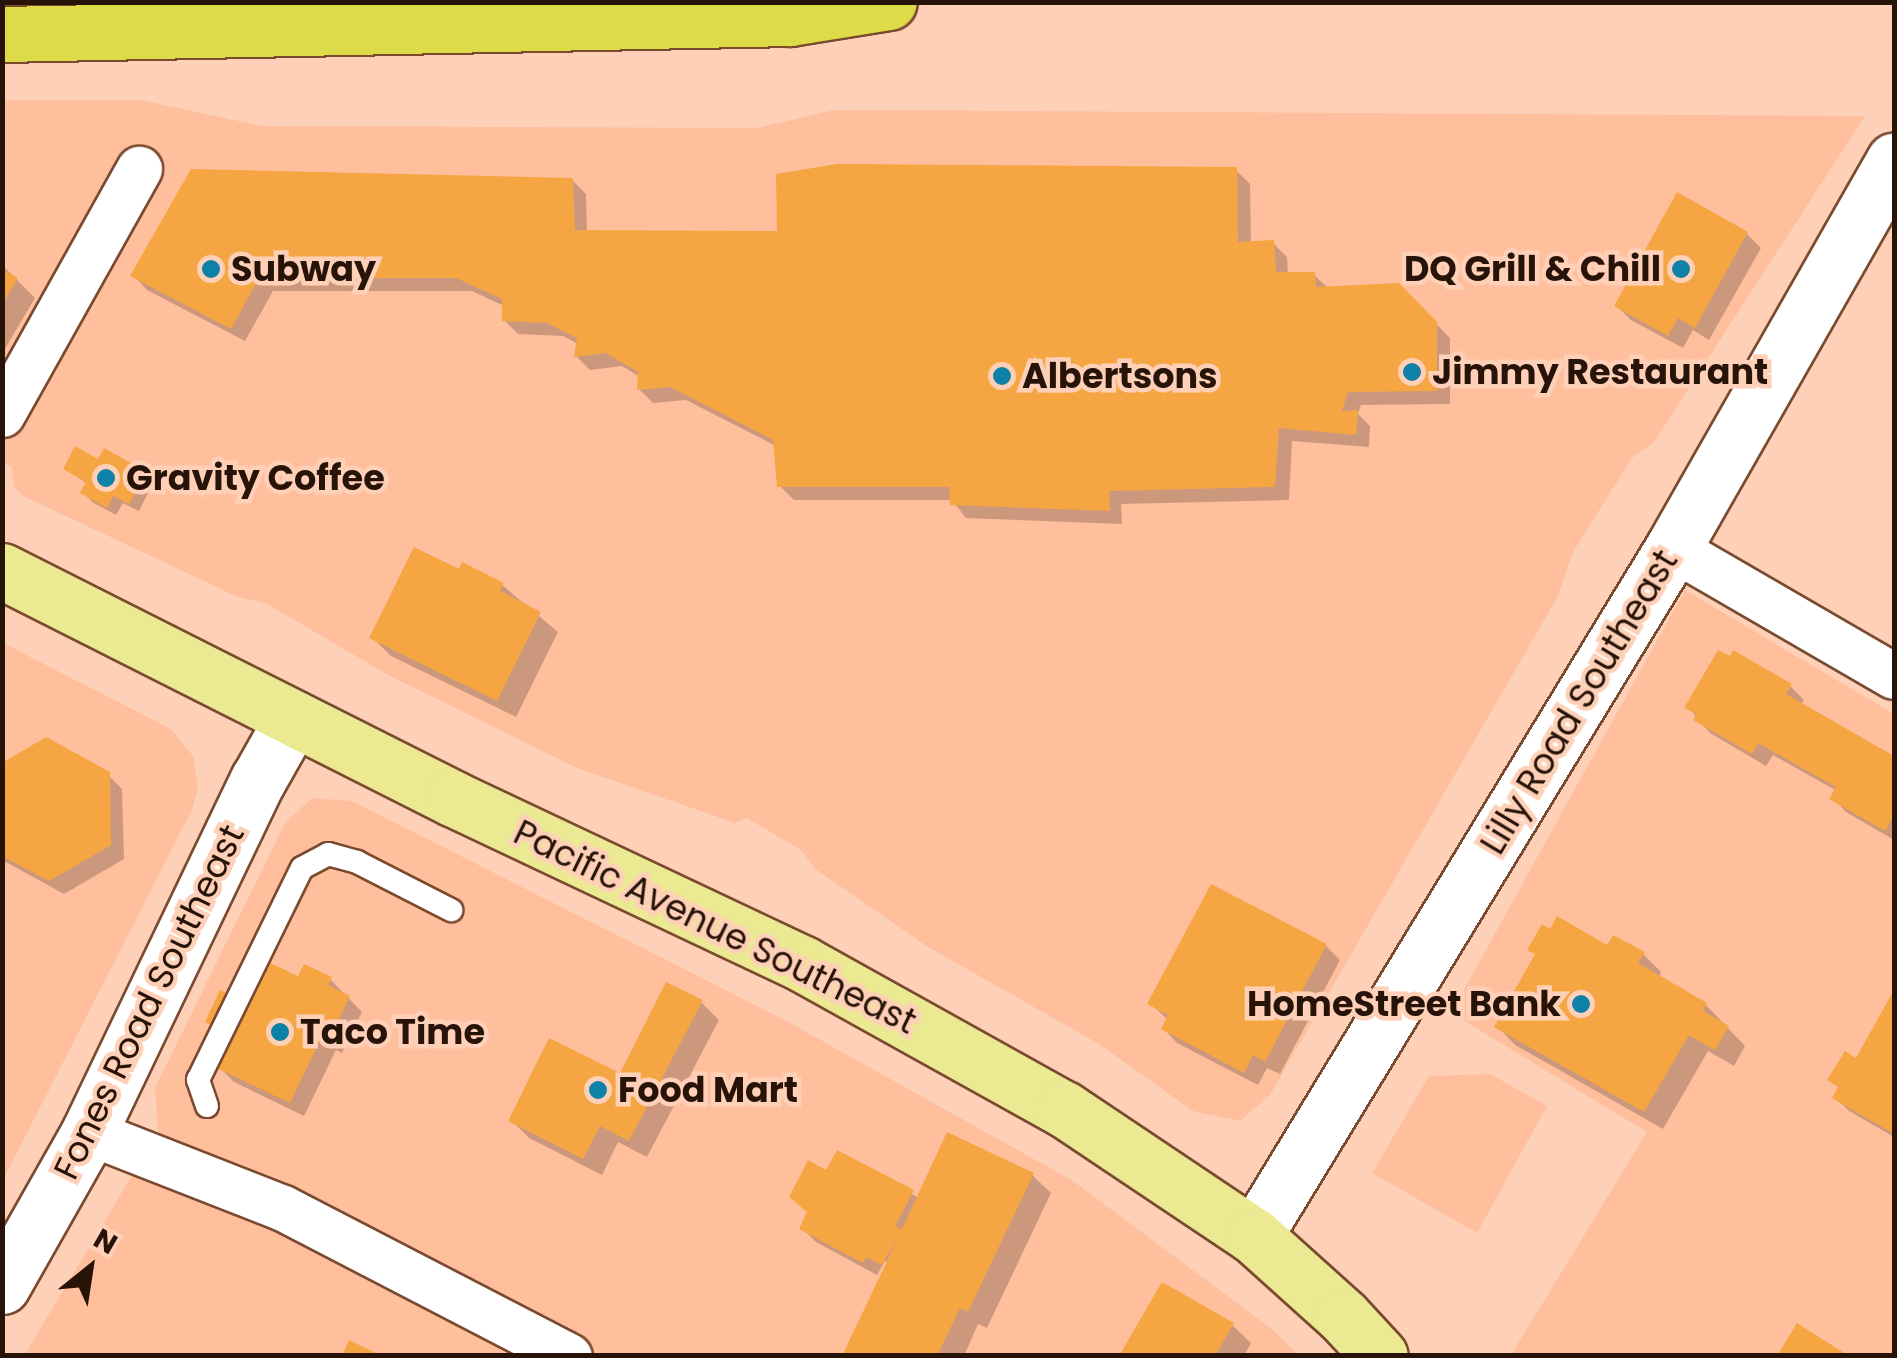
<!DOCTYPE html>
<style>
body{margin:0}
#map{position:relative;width:1897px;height:1358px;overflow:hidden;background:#fed0b8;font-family:Poppins,sans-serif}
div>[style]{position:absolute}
.built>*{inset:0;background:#ffbf9d}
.shadow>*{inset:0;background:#0003}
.building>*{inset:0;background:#f5a642}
.roads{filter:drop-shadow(2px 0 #7a4a2f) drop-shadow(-2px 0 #7a4a2f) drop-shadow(0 2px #7a4a2f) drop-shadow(0 -2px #7a4a2f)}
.service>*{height:22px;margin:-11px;padding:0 11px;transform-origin:11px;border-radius:11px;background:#fff}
.minor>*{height:45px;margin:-22.5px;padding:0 22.5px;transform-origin:22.5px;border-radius:22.5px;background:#fff}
.tertiary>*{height:55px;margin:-27.5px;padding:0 27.5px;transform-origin:27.5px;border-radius:27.5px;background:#fff}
.primary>*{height:55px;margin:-27.5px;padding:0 27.5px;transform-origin:27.5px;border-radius:27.5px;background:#ebe991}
.motorway>*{height:55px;margin:-27.5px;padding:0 27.5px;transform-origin:27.5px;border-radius:27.5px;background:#dddb47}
.dots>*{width:28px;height:28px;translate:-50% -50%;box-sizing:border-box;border:5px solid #fed0b8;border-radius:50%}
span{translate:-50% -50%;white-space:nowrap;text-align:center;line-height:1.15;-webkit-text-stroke:9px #fed0b8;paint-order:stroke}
.poi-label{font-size:35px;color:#271308;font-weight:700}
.left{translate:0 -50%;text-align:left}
.right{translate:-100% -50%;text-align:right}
.street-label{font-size:35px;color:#271308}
.frame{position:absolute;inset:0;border:5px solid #271308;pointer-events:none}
.north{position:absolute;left:40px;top:1218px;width:100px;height:100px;-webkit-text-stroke:8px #fed0b8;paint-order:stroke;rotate:30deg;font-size:28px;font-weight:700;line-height:40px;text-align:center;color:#271308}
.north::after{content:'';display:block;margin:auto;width:35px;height:45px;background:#271308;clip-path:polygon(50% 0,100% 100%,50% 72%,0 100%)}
</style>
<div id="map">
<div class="built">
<i style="clip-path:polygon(3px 100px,141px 100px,262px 126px,757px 128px,834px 110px,1865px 116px,1654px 442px,1632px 458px,1573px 552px,1558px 596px,1270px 1095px,1240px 1121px,1193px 1111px,1099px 1044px,928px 947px,814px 868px,802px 851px,747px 818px,735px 823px,577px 768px,390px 676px,267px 604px,238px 597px,23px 496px,14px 486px,12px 468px,3px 462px)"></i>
<i style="clip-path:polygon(1685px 590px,1894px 714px,1894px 1355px,1511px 1355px,1647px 1132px,1451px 1013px)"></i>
<i style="clip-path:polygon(3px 643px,171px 729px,193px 756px,198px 787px,192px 810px,3px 1180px)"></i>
<i style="clip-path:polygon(312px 798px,352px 801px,783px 1019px,1073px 1181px,1273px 1330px,1298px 1355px,24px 1356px,158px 1132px,155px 1088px,285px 823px)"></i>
<i style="clip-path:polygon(1490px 1074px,1547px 1106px,1477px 1233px,1372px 1173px,1429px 1076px)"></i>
</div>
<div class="shadow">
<i style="clip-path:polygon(1236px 170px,1250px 184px,1251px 244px,1273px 243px,1287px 257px,1288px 274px,1314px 275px,1329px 289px,1398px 285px,1450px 338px,1450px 404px,1361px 405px,1358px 414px,1370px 426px,1369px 447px,1292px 441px,1289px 500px,1121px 504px,1122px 524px,966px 518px,952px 500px,794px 500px,780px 486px,776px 446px,686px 400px,653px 403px,639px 389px,640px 377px,622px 366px,590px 370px,576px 356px,578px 344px,563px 336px,518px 334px,504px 320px,504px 306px,472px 291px,273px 291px,245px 341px,147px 290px,134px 276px,572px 180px,586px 194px,587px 232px,779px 233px)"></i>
<i style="clip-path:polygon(1678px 196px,1747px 234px,1761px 248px,1709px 340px,1693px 330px,1683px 348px,1631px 320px,1617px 306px)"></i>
<i style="clip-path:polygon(2px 265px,35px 298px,2px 354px)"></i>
<i style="clip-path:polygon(99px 462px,130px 465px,139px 474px,135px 481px,148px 493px,139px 511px,123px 503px,116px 515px,92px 502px,83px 492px,87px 484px,66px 468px)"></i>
<i style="clip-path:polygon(460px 573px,502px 585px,558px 632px,516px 717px,391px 656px,373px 638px)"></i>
<i style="clip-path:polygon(1790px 686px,1804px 700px,1801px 705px,1894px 759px,1894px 840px,1846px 812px,1833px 798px,1837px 791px,1773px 755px,1766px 766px,1710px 733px,1688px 707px)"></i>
<i style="clip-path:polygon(2px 766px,108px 775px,122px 789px,124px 859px,64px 894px,2px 860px)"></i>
<i style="clip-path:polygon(1212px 887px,1326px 946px,1340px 960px,1280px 1074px,1267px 1068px,1258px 1085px,1177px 1043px,1164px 1029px,1168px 1020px,1151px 1004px)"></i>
<i style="clip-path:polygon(1530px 949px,1608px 949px,1643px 954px,1661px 972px,1659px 977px,1706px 1005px,1745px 1046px,1734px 1066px,1708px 1051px,1663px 1129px,1515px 1045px,1497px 1026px,1537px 956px)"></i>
<i style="clip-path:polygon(299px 979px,330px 979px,362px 1012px,342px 1053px,336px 1050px,304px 1116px,234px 1082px,220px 1068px,233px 1041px,208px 1022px,251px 1008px)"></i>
<i style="clip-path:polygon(1893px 997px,1894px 998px,1894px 1137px,1849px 1111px,1835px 1097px,1840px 1089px,1831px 1080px,1857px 1061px)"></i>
<i style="clip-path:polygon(701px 1002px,719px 1020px,647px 1157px,618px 1142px,602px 1175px,529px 1138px,511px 1120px,621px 1077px)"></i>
<i style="clip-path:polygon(838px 1154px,919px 1198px,1032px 1175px,1051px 1193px,987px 1328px,978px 1324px,964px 1356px,845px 1356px,889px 1263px,885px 1261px,877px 1275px,816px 1242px,802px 1228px)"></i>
<i style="clip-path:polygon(1232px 1325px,1251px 1343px,1244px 1356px,1122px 1356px)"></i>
</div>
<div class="building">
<i style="clip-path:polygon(837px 164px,1237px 167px,1238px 242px,1274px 240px,1276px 272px,1315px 272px,1316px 287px,1399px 283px,1437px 322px,1437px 391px,1348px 392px,1342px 411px,1358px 410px,1356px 435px,1279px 428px,1275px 487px,1109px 491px,1110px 511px,950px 505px,949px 487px,777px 487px,773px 440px,670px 387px,637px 390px,638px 372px,606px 353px,574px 357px,577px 338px,547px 323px,502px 321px,502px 299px,456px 278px,259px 278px,231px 329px,130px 276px,191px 169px,573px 178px,575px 230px,777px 231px,776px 174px)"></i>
<i style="clip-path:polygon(1677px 192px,1748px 232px,1695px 328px,1678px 318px,1668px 336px,1614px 306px)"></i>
<i style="clip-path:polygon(2px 269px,18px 278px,2px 305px)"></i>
<i style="clip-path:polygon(75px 446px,98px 459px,104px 448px,131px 463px,126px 474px,141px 482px,129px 504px,113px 496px,107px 508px,80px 493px,86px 482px,63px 469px)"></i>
<i style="clip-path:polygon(414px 547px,459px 569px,462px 562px,504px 583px,500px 591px,541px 612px,497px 701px,369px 638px)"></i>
<i style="clip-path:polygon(1718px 650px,1730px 656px,1733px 650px,1792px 684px,1786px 694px,1894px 756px,1894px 815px,1885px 831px,1829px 799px,1836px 787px,1758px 743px,1752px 754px,1693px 720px,1697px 714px,1684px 708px)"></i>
<i style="clip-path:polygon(46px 737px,110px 772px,111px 845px,49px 881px,2px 856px,2px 763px)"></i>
<i style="clip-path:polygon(1211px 884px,1327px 944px,1265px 1062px,1253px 1055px,1244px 1073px,1161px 1029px,1168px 1015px,1147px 1004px)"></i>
<i style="clip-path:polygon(1557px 916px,1607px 945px,1613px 935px,1645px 952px,1638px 963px,1707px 1003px,1703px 1011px,1729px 1026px,1715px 1050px,1689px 1035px,1644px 1112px,1494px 1027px,1535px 954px,1527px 950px,1542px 924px,1550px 929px)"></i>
<i style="clip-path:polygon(270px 963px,298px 976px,304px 964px,332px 977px,328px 985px,350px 996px,328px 1041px,321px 1038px,290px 1103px,217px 1068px,233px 1036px,205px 1022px,220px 990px,250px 1004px)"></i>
<i style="clip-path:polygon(666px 982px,703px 1000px,629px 1141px,600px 1126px,583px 1159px,508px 1121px,549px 1038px,620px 1073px)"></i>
<i style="clip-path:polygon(1894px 990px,1894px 1134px,1832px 1098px,1838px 1087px,1827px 1080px,1845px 1051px,1856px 1058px)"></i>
<i style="clip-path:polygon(947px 1132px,1034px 1173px,968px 1312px,960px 1308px,937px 1356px,842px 1356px,898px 1238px,882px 1265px,866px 1257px,863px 1263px,799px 1229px,807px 1212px,789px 1197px,808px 1160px,826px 1170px,837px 1150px,914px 1190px,895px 1226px,902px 1229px)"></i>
<i style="clip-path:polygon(1162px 1282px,1234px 1323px,1215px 1356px,1119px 1356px)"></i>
<i style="clip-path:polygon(1797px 1323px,1849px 1356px,1777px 1356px)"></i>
<i style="clip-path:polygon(349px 1340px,382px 1356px,342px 1356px)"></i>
</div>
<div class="roads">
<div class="service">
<i style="left:207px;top:1106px;width:28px;rotate:-109deg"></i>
<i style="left:198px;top:1080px;width:236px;rotate:-63.9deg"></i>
<i style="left:302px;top:868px;width:30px;rotate:-28deg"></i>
<i style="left:328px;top:854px;width:30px;rotate:15deg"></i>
<i style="left:357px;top:862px;width:106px;rotate:27.1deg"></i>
</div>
<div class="minor">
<i style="left:2px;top:414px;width:281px;rotate:-60.8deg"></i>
<i style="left:1673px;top:548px;width:255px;rotate:30.1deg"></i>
<i style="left:89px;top:1132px;width:208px;rotate:21.4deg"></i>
<i style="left:283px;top:1208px;width:322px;rotate:27.4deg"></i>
</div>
<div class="tertiary">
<i style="left:1254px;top:1236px;width:806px;rotate:-58.66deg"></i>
<i style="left:1673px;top:548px;width:446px;rotate:-60.3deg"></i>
<i style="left:2px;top:1286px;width:177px;rotate:-60.5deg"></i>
<i style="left:89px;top:1132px;width:390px;rotate:-64.4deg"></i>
<i style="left:258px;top:780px;width:71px;rotate:-60.6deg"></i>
</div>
<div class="primary">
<i style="left:2px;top:571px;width:506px;rotate:26.77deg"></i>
<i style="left:454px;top:799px;width:386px;rotate:25.3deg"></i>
<i style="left:803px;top:964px;width:299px;rotate:29.1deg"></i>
<i style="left:1064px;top:1109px;width:229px;rotate:33.8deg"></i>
<i style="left:1254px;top:1236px;width:120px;rotate:42deg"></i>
<i style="left:1343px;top:1316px;width:54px;rotate:47.2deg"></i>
</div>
<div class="motorway">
<i style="left:2px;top:34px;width:788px;rotate:-1.16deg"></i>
<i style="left:790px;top:18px;width:100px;rotate:-9.2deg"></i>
</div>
</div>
<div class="dots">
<i style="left:211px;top:269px;background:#0e81a8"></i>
<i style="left:1681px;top:269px;background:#0e81a8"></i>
<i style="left:1412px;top:372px;background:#0e81a8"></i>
<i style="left:1002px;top:376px;background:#0e81a8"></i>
<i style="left:106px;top:478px;background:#0e81a8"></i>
<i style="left:1581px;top:1004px;background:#0e81a8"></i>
<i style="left:280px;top:1032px;background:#0e81a8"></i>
<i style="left:598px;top:1090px;background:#0e81a8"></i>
</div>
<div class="poi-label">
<span class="left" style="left:231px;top:269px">Subway</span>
<span class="right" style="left:1661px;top:269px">DQ Grill &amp; Chill</span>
<span class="left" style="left:1432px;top:372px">Jimmy Restaurant</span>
<span class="left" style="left:1022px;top:376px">Albertsons</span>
<span class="left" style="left:126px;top:478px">Gravity Coffee</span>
<span class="right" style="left:1561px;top:1004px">HomeStreet Bank</span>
<span class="left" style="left:300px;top:1032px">Taco Time</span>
<span class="left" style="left:618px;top:1090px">Food Mart</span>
</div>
<div class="street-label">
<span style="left:1579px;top:702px;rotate:-59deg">Lilly Road Southeast</span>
<span style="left:715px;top:927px;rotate:26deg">Pacific Avenue Southeast</span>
<span style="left:149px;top:1002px;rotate:-64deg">Fones Road Southeast</span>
</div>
<div class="frame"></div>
<div class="north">N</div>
</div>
